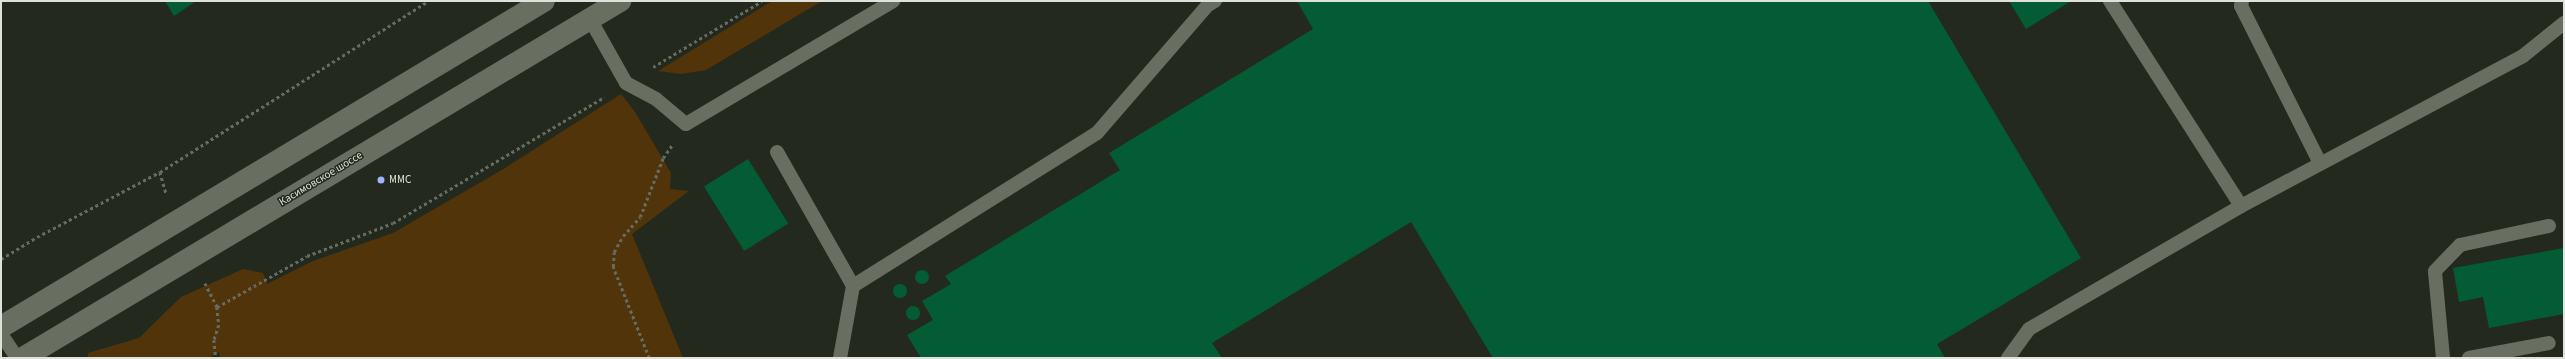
<!DOCTYPE html>
<meta charset="utf-8">
<style>
body{margin:0}
#map{position:relative;width:2565px;height:359px;overflow:hidden;background:#24291d;font-family:"Source Sans 3",sans-serif}
div>[style]{position:absolute}
.green>*{inset:0;background:#52340b}
.building>*{inset:0;background:#035c36;transform-origin:0 0}
.round{border-radius:50%}
.path>*{height:2.5px;margin-top:-1.25px;transform-origin:0;background:repeating-linear-gradient(90deg,#676b61 0 3px,transparent 0 6px)}
.service>*{height:14px;margin:-7px;padding:0 7px;transform-origin:7px;border-radius:7px;background:#686e60}
.secondary>*{height:22px;margin:-11px;padding:0 11px;transform-origin:11px;border-radius:11px;background:#686e60}
.dots>*{width:11px;height:11px;translate:-50% -50%;box-sizing:border-box;border:2px solid #24291d;border-radius:50%}
span{translate:-50% -50%;white-space:nowrap;text-align:center;line-height:1.15;-webkit-text-stroke:3px #24291d;paint-order:stroke}
.street-label{font-size:11px;color:#dee2da}
.poi-label{font-size:11px;color:#dee2da}
.left{translate:0 -50%;text-align:left}
.frame{position:absolute;inset:0;border:2px solid #dee2da;pointer-events:none}
</style>
<div id="map">
<div class="green">
<i style="clip-path:polygon(772px 1px,822px 1px,706px 70px,681px 74px,658px 71px)"></i>
<i style="clip-path:polygon(621px 94px,635px 112px,671px 173px,670px 189px,689px 191px,632px 234px,683px 358px,220px 358px,219px 352px,208px 358px,88px 358px,88px 353px,139px 338px,181px 297px,243px 269px,263px 273px,267px 284px,313px 261px,393px 233px,500px 171px)"></i>
</div>
<div class="building">
<i style="clip-path:polygon(165px 1px,196px 1px,174px 16px)"></i>
<i style="clip-path:polygon(1297px 1px,1928px 1px,2081px 258px,1937px 344px,1945px 358px,1493px 358px,1411px 222px,1212px 343px,1222px 358px,921px 358px,907px 335px,933px 320px,922px 301px,951px 284px,945px 276px,1120px 170px,1109px 153px,1313px 29px)"></i>
<i style="clip-path:polygon(2009px 1px,2071px 1px,2026px 29px)"></i>
<i style="left:748px;top:159px;width:76px;height:52px;rotate:58deg"></i>
<i style="clip-path:polygon(2564px 248px,2564px 314px,2489px 328px,2483px 297px,2459px 302px,2453px 268px)"></i>
<i class="round" style="left:915px;top:270px;width:14px;height:14px"></i>
<i class="round" style="left:893px;top:284px;width:14px;height:14px"></i>
<i class="round" style="left:906px;top:306px;width:14px;height:14px"></i>
</div>
<div class="path">
<i style="left:653px;top:67px;width:127px;rotate:-31.2deg"></i>
<i style="left:160px;top:172px;width:22px;rotate:74deg"></i>
<i style="left:1px;top:259px;width:42px;rotate:-31.4deg"></i>
<i style="left:37px;top:237px;width:139px;rotate:-27.9deg"></i>
<i style="left:160px;top:172px;width:318px;rotate:-32.5deg"></i>
<i style="left:205px;top:283px;width:27px;rotate:63deg"></i>
<i style="left:217px;top:307px;width:18px;rotate:84deg"></i>
<i style="left:219px;top:325px;width:16px;rotate:108deg"></i>
<i style="left:214px;top:340px;width:18px;rotate:84deg"></i>
<i style="left:217px;top:307px;width:103px;rotate:-29.5deg"></i>
<i style="left:307px;top:256px;width:92px;rotate:-21deg"></i>
<i style="left:393px;top:223px;width:246px;rotate:-30.8deg"></i>
<i style="left:649px;top:358px;width:98px;rotate:-111.6deg"></i>
<i style="left:613px;top:267px;width:15px;rotate:-86deg"></i>
<i style="left:614px;top:252px;width:18px;rotate:-61deg"></i>
<i style="left:623px;top:236px;width:25px;rotate:-48deg"></i>
<i style="left:640px;top:217px;width:63px;rotate:-68.7deg"></i>
<i style="left:663px;top:158px;width:16px;rotate:-55deg"></i>
</div>
<div class="service">
<i style="left:2110px;top:1px;width:243px;rotate:57.4deg"></i>
<i style="left:2242px;top:1px;width:5px;rotate:101deg"></i>
<i style="left:2241px;top:6px;width:176px;rotate:63.3deg"></i>
<i style="left:590px;top:19px;width:73px;rotate:60.6deg"></i>
<i style="left:626px;top:83px;width:34px;rotate:28deg"></i>
<i style="left:656px;top:99px;width:39px;rotate:40deg"></i>
<i style="left:686px;top:124px;width:241px;rotate:-30.7deg"></i>
<i style="left:777px;top:152px;width:154px;rotate:60.4deg"></i>
<i style="left:853px;top:286px;width:288px;rotate:-32.1deg"></i>
<i style="left:1097px;top:133px;width:169px;rotate:-49.1deg"></i>
<i style="left:1208px;top:5px;width:8px;rotate:-30deg"></i>
<i style="left:1px;top:334px;width:29px;rotate:56deg"></i>
<i style="left:840px;top:358px;width:73px;rotate:-79.8deg"></i>
<i style="left:2008px;top:358px;width:36px;rotate:-54deg"></i>
<i style="left:2029px;top:329px;width:245px;rotate:-30.1deg"></i>
<i style="left:2241px;top:206px;width:319px;rotate:-28deg"></i>
<i style="left:2523px;top:56px;width:53px;rotate:-38.8deg"></i>
<i style="left:2443px;top:358px;width:87px;rotate:-95.3deg"></i>
<i style="left:2435px;top:271px;width:36px;rotate:-46deg"></i>
<i style="left:2460px;top:245px;width:91px;rotate:-12.1deg"></i>
<i style="left:2469px;top:358px;width:81px;rotate:-10.6deg"></i>
</div>
<div class="secondary">
<i style="left:1px;top:327px;width:633px;rotate:-30.98deg"></i>
<i style="left:23px;top:358px;width:696px;rotate:-30.88deg"></i>
</div>
<div class="dots">
<i style="left:381px;top:180px;background:#a0b3fd"></i>
</div>
<div class="street-label">
<span style="left:321px;top:179px;rotate:-31deg">Касимовское шоссе</span>
</div>
<div class="poi-label">
<span class="left" style="left:389px;top:180px">ММС</span>
</div>
<div class="frame"></div>
</div>
